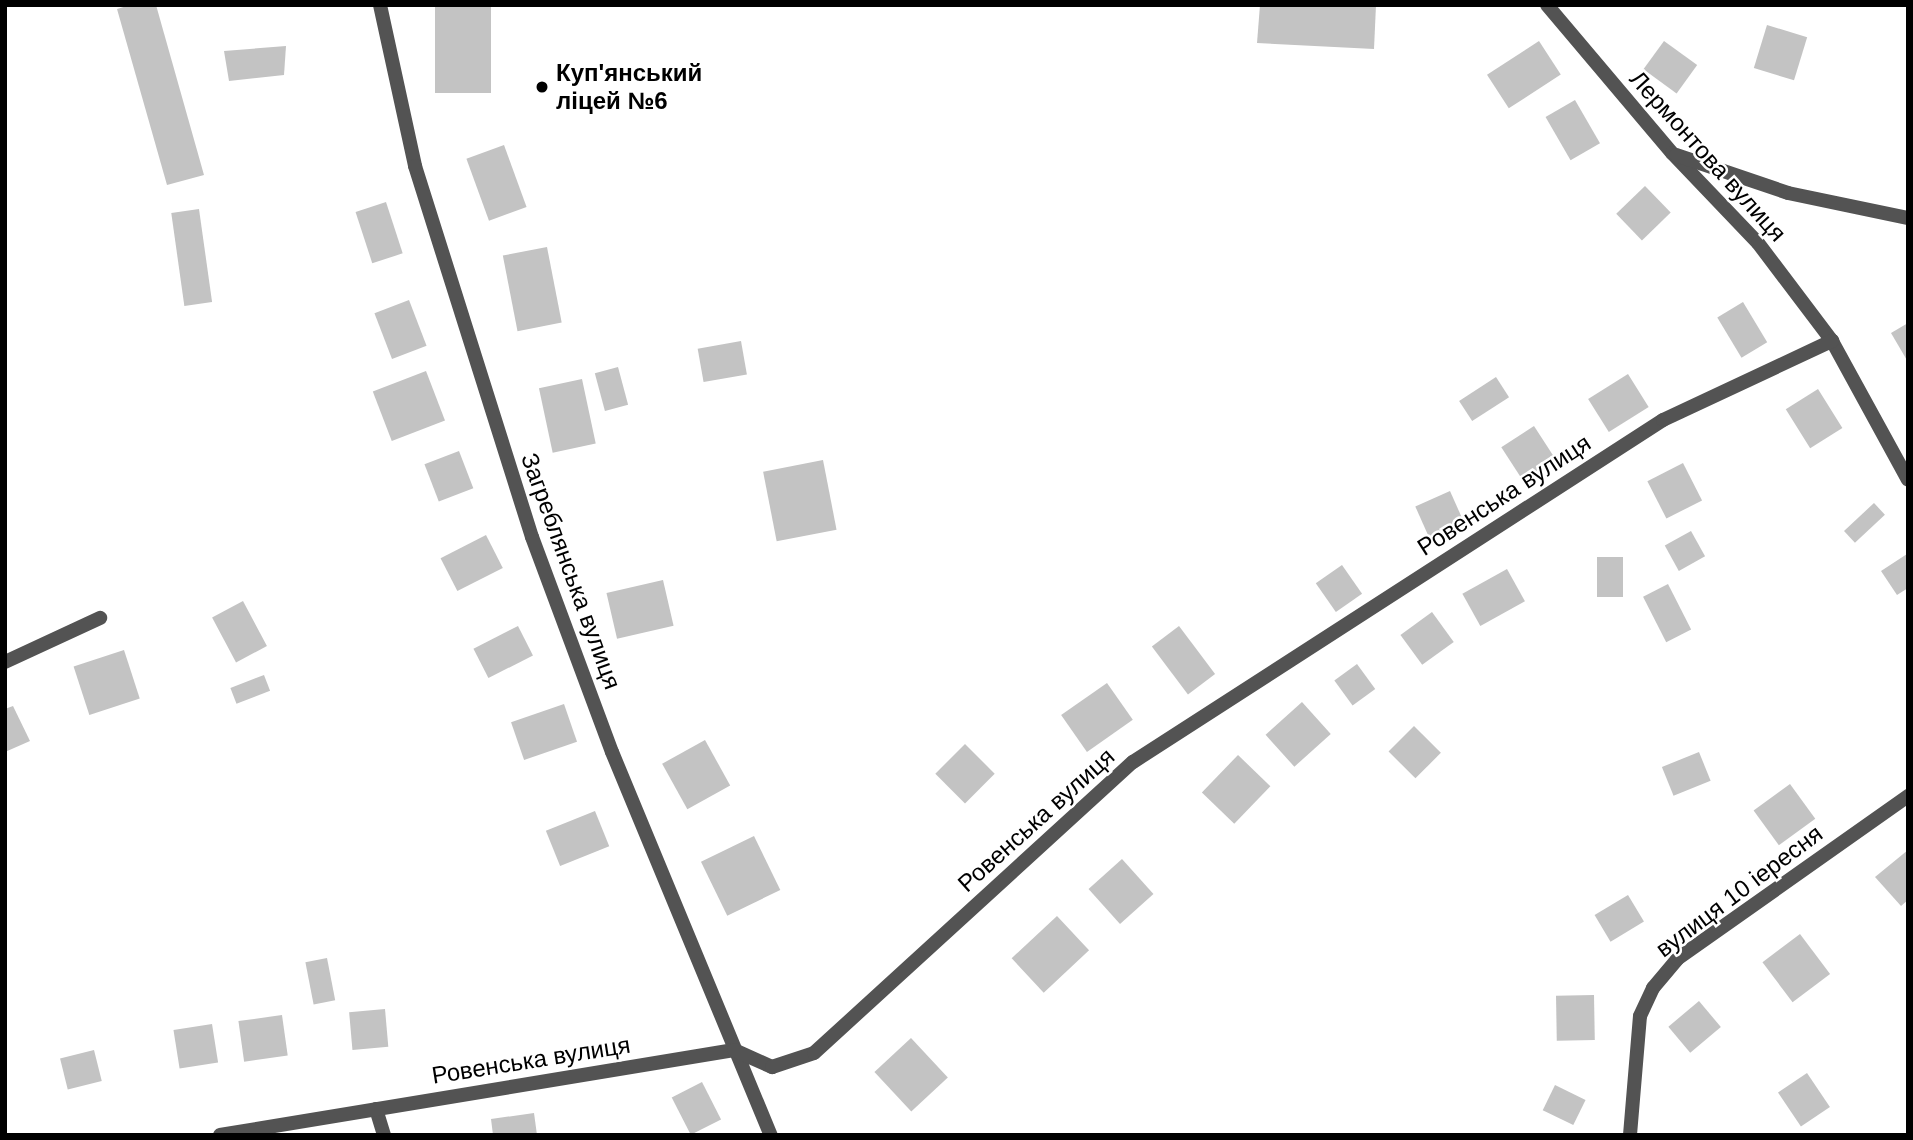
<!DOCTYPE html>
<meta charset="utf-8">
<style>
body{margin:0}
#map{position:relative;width:1913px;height:1140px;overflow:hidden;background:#fff;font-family:Arial,sans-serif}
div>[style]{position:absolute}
.building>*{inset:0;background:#c3c3c3;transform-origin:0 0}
.lane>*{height:14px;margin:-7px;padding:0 7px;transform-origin:7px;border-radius:7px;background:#535353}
.street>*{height:14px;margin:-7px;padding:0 7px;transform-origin:7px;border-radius:7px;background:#535353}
.dots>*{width:19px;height:19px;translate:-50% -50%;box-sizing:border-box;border:4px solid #fff;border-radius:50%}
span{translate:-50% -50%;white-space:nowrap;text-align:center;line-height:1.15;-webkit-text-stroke:5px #fff;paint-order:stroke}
.poi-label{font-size:24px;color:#000;font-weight:700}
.left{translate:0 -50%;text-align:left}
.street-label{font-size:24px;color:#000}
.frame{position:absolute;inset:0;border:7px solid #000;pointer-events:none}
</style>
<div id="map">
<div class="building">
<i style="clip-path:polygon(130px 5px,156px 5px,204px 175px,167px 185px,117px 9px)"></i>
<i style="left:435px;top:5px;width:56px;height:88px"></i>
<i style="clip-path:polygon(1260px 5px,1376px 5px,1374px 49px,1257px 43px)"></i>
<i style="left:1767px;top:25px;width:42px;height:45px;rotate:17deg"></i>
<i style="left:1539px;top:41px;width:40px;height:62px;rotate:57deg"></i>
<i style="left:1664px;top:41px;width:41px;height:35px;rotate:36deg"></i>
<i style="clip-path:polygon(286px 46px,284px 75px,229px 81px,224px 51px)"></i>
<i style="left:1575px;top:100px;width:50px;height:34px;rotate:60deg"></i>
<i style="left:504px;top:145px;width:66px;height:40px;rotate:70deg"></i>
<i style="left:1645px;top:186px;width:37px;height:40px;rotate:46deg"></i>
<i style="left:386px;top:202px;width:54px;height:32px;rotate:72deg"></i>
<i style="left:199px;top:209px;width:94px;height:28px;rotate:82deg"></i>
<i style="left:547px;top:247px;width:77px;height:45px;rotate:79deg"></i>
<i style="left:409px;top:300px;width:49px;height:37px;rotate:69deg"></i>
<i style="left:1743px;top:302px;width:47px;height:30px;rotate:59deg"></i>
<i style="clip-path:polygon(1908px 323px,1908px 362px,1891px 333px)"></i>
<i style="left:741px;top:341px;width:34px;height:44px;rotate:80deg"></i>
<i style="left:618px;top:367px;width:39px;height:24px;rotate:75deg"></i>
<i style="left:426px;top:371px;width:53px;height:57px;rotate:69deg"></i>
<i style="left:1628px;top:374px;width:39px;height:47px;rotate:58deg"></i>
<i style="left:1496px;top:377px;width:24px;height:44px;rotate:57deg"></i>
<i style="left:582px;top:379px;width:66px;height:44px;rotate:78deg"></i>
<i style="left:1818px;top:389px;width:46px;height:38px;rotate:58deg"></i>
<i style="left:1534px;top:426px;width:42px;height:39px;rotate:57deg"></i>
<i style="left:459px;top:451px;width:40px;height:37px;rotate:69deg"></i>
<i style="left:823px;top:460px;width:71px;height:61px;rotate:79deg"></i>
<i style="left:1683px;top:463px;width:42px;height:40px;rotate:63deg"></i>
<i style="left:1450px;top:491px;width:37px;height:38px;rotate:66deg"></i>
<i style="left:1874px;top:503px;width:16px;height:41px;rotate:47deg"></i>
<i style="left:1691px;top:531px;width:29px;height:30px;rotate:61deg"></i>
<i style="left:486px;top:535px;width:37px;height:51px;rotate:63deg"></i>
<i style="clip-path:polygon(1907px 554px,1908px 588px,1897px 595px,1881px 571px)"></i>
<i style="left:1597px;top:557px;width:26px;height:40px"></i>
<i style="left:1342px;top:565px;width:35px;height:32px;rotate:55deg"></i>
<i style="left:1507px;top:569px;width:37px;height:51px;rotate:61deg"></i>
<i style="left:663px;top:580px;width:47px;height:58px;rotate:77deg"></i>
<i style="left:1668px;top:584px;width:51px;height:28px;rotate:63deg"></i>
<i style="left:243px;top:601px;width:51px;height:35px;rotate:62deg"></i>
<i style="left:1432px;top:612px;width:37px;height:39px;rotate:54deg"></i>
<i style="left:518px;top:626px;width:33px;height:50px;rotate:63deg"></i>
<i style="left:1179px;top:626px;width:60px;height:34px;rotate:53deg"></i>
<i style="left:124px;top:650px;width:51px;height:53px;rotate:72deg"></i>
<i style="left:1357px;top:664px;width:31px;height:28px;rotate:54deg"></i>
<i style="left:264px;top:675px;width:17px;height:36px;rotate:69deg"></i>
<i style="left:1107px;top:683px;width:45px;height:56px;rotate:55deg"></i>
<i style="left:1302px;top:702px;width:43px;height:49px;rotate:48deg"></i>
<i style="left:564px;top:704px;width:40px;height:56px;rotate:71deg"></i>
<i style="clip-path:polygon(13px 706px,30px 741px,5px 752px,5px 709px)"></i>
<i style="left:1414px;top:726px;width:38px;height:36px;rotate:45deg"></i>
<i style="left:705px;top:740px;width:52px;height:49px;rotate:61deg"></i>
<i style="left:965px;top:744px;width:42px;height:42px;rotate:45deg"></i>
<i style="left:1699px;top:752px;width:31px;height:40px;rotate:68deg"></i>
<i style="left:1238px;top:755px;width:45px;height:52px;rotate:44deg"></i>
<i style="left:1790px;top:784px;width:43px;height:45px;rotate:54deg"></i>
<i style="left:595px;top:811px;width:38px;height:53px;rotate:68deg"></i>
<i style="left:754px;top:836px;width:60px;height:59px;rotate:64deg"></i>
<i style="clip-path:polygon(1908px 850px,1908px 900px,1901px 906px,1875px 877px)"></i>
<i style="left:1122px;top:859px;width:47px;height:45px;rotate:48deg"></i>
<i style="left:1628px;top:895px;width:31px;height:39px;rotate:59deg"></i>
<i style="left:1057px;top:916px;width:47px;height:62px;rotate:47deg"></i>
<i style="left:1800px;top:934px;width:50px;height:47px;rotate:53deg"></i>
<i style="left:327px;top:958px;width:43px;height:22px;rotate:79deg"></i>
<i style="left:1594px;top:995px;width:45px;height:38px;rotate:89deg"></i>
<i style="left:1699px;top:1001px;width:34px;height:40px;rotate:50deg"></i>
<i style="left:385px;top:1009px;width:38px;height:36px;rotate:85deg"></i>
<i style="left:282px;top:1015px;width:41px;height:44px;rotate:82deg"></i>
<i style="left:212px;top:1024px;width:39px;height:39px;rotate:81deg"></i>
<i style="left:911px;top:1038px;width:54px;height:50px;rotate:47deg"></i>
<i style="left:94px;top:1050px;width:32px;height:35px;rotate:76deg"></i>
<i style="left:1807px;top:1073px;width:41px;height:35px;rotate:56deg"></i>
<i style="left:702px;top:1082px;width:42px;height:34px;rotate:63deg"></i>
<i style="left:1555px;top:1085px;width:34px;height:28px;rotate:26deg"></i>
<i style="clip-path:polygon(534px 1113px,537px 1135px,493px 1135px,491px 1119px)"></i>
</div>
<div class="lane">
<i style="left:5px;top:662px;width:105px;rotate:-24.9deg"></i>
</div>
<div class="street">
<i style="left:380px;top:5px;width:165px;rotate:77.7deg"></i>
<i style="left:415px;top:166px;width:389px;rotate:72.5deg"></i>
<i style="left:532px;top:537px;width:229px;rotate:69.6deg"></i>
<i style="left:612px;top:752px;width:415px;rotate:67.5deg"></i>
<i style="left:1547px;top:5px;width:194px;rotate:49.8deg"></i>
<i style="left:1672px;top:153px;width:124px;rotate:46.3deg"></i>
<i style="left:1758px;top:243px;width:123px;rotate:52.9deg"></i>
<i style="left:1832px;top:341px;width:158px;rotate:61.3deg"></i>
<i style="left:1676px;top:155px;width:118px;rotate:18.7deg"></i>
<i style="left:1788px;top:193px;width:123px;rotate:11.8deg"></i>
<i style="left:376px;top:1109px;width:27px;rotate:73deg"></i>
<i style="left:220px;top:1135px;width:521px;rotate:-9.39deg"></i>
<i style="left:734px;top:1050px;width:42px;rotate:24.1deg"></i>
<i style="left:772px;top:1067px;width:44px;rotate:-18.4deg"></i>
<i style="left:814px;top:1053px;width:432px;rotate:-42.4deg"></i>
<i style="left:1133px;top:762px;width:631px;rotate:-32.83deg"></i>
<i style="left:1663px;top:420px;width:187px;rotate:-25.1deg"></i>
<i style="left:1630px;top:1135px;width:119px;rotate:-85.2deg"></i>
<i style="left:1640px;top:1016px;width:31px;rotate:-65deg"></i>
<i style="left:1653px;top:988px;width:38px;rotate:-50deg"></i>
<i style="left:1677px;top:959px;width:283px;rotate:-35.2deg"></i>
</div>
<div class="dots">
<i style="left:542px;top:87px;background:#000"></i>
</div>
<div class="poi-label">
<span class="left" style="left:556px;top:87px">Куп'янський<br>ліцей №6</span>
</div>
<div class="street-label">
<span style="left:1708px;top:156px;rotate:48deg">Лермонтова вулиця</span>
<span style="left:1504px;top:495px;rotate:-33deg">Ровенська вулиця</span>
<span style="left:571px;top:571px;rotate:70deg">Загреблянська вулиця</span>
<span style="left:1036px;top:820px;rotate:-42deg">Ровенська вулиця</span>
<span style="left:1739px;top:891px;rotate:-37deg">вулиця 10 іересня</span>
<span style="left:531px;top:1060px;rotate:-9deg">Ровенська вулиця</span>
</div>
<div class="frame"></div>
</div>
